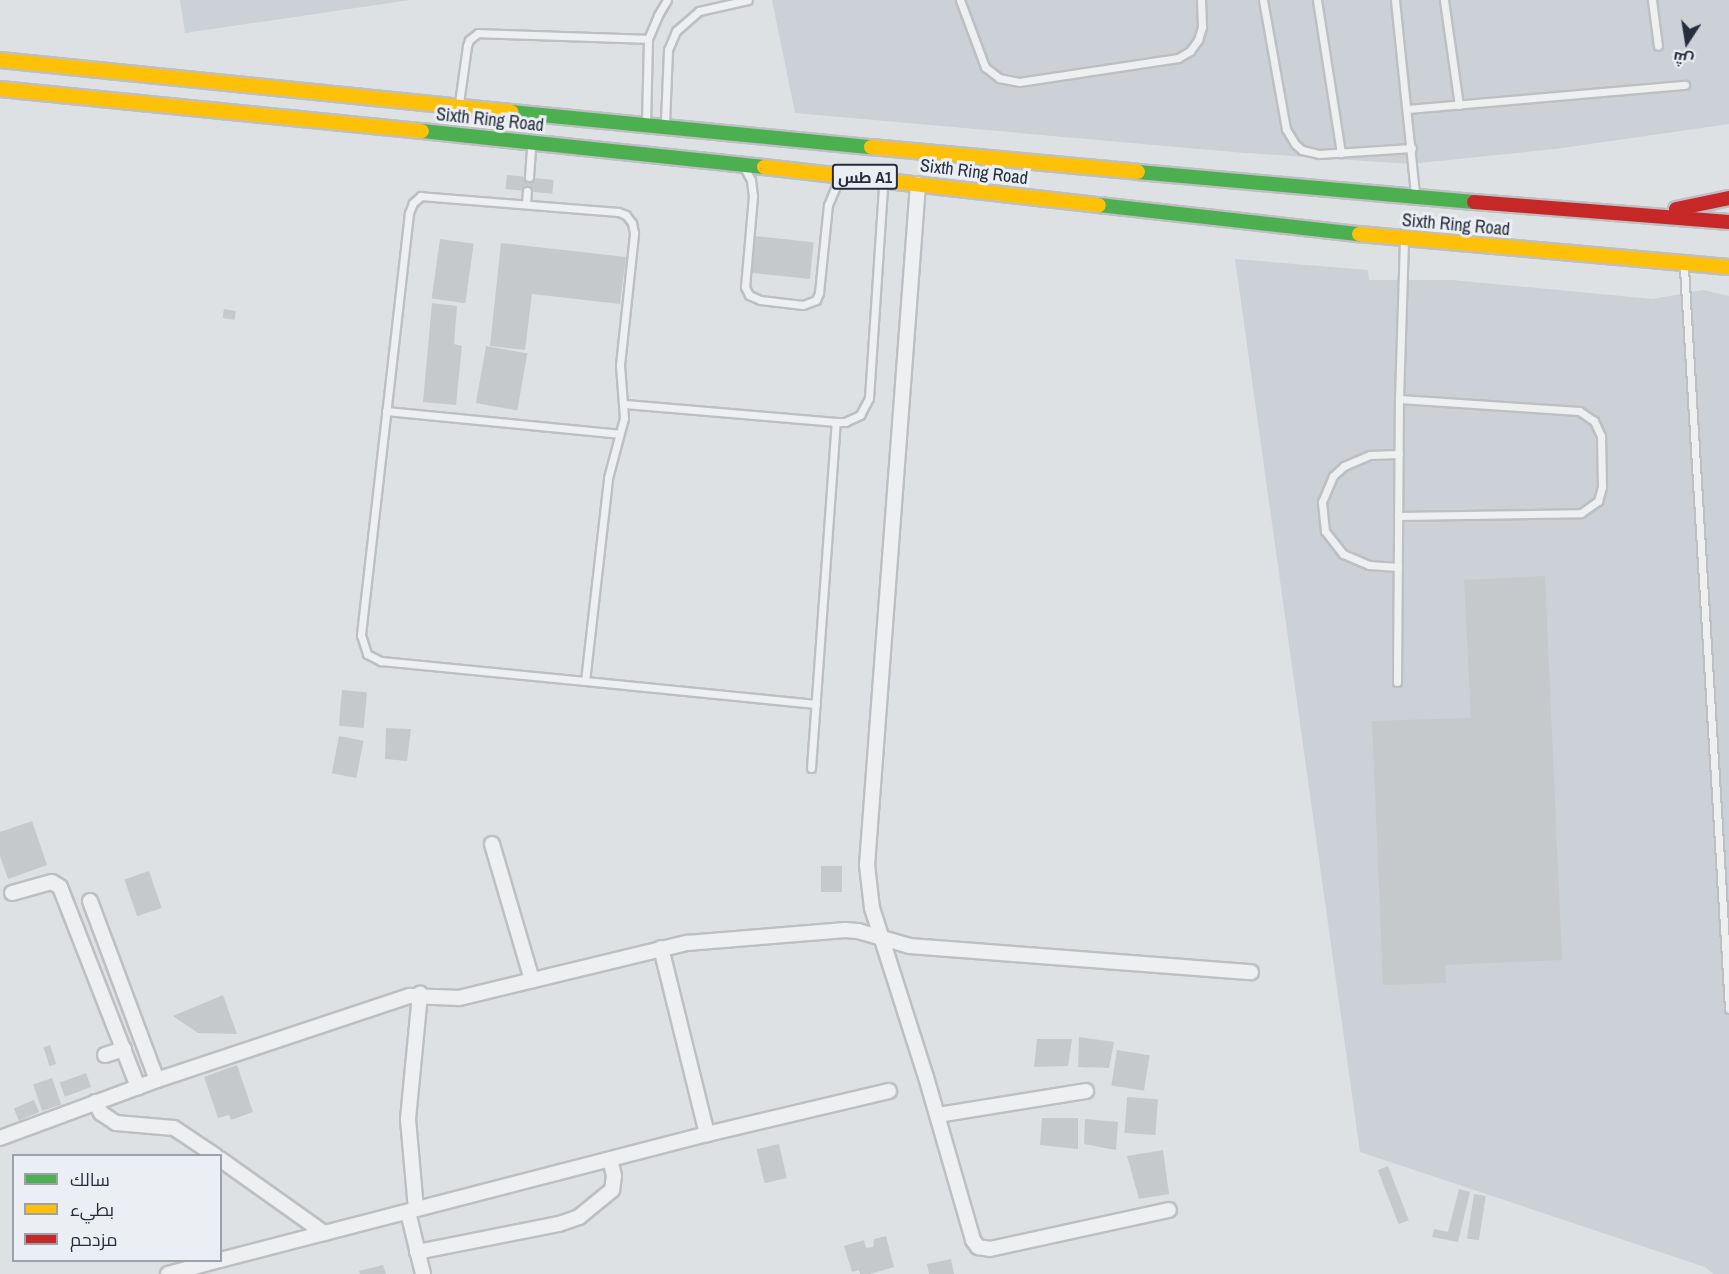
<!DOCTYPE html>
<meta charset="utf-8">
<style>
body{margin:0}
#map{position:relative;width:1729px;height:1274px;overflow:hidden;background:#dee1e4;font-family:"Archivo Narrow",Cairo,sans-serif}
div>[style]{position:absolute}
.built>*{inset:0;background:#ccd0d7}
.building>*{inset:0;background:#c6c9cc;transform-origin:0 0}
.roads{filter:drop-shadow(2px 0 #bdbfc2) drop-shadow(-2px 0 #bdbfc2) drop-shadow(0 2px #bdbfc2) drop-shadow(0 -2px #bdbfc2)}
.lane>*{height:7px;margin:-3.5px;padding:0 3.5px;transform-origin:3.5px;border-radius:3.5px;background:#edeff1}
.street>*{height:14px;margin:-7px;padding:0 7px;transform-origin:7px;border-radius:7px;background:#edeff1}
.fast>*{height:14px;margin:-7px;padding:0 7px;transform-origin:7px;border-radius:7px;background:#4caf50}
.slow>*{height:14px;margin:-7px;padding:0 7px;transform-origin:7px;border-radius:7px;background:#ffc107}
.jam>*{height:14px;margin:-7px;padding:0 7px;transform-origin:7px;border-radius:7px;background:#c62828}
span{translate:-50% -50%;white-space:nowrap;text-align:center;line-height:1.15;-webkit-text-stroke:6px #ebeff4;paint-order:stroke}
.shield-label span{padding:2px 4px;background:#ebeff4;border:2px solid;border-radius:4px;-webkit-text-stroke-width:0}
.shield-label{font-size:16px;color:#262e3d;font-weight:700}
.street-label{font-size:18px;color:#262e3d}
.legend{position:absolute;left:12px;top:1154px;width:210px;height:108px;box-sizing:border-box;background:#ebeff4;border:2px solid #9ca2ab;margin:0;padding:8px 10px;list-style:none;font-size:18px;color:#262e3d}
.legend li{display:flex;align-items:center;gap:12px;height:30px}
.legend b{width:30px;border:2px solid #9ca2ab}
.north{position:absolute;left:1657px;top:12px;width:60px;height:60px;-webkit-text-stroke:4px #ebeff4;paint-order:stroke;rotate:192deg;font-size:16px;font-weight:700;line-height:24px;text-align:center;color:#262e3d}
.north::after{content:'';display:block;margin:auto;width:21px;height:27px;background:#262e3d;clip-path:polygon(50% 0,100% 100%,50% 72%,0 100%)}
</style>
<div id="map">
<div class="built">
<i style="clip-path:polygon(180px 0,410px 0,185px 33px)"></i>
<i style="clip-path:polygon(772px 0,1729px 0,1729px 124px,1555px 149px,1410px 164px,1233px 152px,795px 113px)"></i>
<i style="clip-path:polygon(1235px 259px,1368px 270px,1369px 280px,1452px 280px,1653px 299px,1703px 290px,1729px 296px,1729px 1274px,1713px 1274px,1705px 1267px,1360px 1152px)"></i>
</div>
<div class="building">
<i style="left:507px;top:175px;width:47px;height:14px;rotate:6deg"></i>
<i style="left:754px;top:236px;width:60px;height:37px;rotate:6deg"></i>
<i style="left:440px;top:239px;width:34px;height:60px;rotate:8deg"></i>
<i style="clip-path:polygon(501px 243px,626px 257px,620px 304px,532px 294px,525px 350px,490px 346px)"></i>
<i style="clip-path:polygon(432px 303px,457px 306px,454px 344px,462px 346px,456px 405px,423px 402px)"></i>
<i style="left:224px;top:309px;width:12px;height:9px;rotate:9deg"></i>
<i style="left:486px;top:346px;width:42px;height:58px;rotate:10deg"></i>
<i style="clip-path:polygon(1545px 576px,1562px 960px,1445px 965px,1446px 983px,1383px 985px,1372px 721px,1471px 718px,1464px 580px)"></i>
<i style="left:342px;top:690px;width:25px;height:36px;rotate:5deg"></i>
<i style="clip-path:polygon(386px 728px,411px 729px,407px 761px,385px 759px)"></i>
<i style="left:339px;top:736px;width:25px;height:38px;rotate:11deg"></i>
<i style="clip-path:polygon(32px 821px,47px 865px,8px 879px,0 856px,0 832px)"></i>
<i style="left:842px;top:866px;width:26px;height:21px;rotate:90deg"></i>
<i style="left:149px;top:871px;width:39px;height:26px;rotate:71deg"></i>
<i style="clip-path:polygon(223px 995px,237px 1034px,198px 1033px,173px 1016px)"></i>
<i style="clip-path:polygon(1079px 1037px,1114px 1042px,1109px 1068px,1078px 1067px)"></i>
<i style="clip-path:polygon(1037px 1039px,1072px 1039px,1068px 1066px,1034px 1067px)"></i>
<i style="left:50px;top:1045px;width:20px;height:7px;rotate:72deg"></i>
<i style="left:1117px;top:1050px;width:33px;height:36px;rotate:9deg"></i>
<i style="clip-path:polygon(237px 1065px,253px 1112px,231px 1120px,229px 1115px,218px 1118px,204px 1077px)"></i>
<i style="left:86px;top:1073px;width:15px;height:28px;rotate:70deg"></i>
<i style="left:52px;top:1078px;width:28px;height:20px;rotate:71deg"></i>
<i style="left:1127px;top:1097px;width:31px;height:36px;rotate:4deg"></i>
<i style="left:34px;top:1100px;width:13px;height:22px;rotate:67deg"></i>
<i style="clip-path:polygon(1042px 1118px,1078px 1118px,1078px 1149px,1040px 1145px)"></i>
<i style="clip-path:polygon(1085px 1119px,1118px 1122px,1116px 1150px,1084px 1144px)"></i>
<i style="left:779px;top:1144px;width:35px;height:23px;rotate:77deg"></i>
<i style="clip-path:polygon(1163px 1150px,1169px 1194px,1139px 1199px,1127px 1156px)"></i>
<i style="left:1388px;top:1166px;width:58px;height:11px;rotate:69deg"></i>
<i style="clip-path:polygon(1459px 1189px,1470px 1192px,1458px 1242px,1432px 1237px,1434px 1229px,1448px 1232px)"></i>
<i style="left:1474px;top:1194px;width:12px;height:45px;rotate:9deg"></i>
<i style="clip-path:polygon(886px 1236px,894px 1267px,870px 1274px,860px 1274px,859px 1270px,852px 1272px,844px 1246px,864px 1240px,866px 1248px,873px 1247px,874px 1239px)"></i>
<i style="clip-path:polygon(951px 1259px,954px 1274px,929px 1274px,927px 1264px)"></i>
<i style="clip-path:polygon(383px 1265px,386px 1274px,360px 1274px,359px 1271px)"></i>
</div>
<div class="roads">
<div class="lane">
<i style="left:960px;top:0;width:72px;rotate:69.5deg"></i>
<i style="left:985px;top:67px;width:18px;rotate:38deg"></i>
<i style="left:999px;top:78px;width:20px;rotate:11deg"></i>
<i style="left:1019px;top:82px;width:161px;rotate:-8.6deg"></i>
<i style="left:1178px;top:58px;width:14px;rotate:-30deg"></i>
<i style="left:1190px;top:51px;width:14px;rotate:-54deg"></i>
<i style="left:1198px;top:40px;width:14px;rotate:-73deg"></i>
<i style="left:1202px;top:27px;width:27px;rotate:-92deg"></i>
<i style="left:1263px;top:0;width:131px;rotate:79.9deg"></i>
<i style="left:1286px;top:129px;width:17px;rotate:59deg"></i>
<i style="left:1295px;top:144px;width:9px;rotate:41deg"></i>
<i style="left:1302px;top:150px;width:17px;rotate:13deg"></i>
<i style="left:1319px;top:154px;width:93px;rotate:-3.7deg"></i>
<i style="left:1317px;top:0;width:155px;rotate:81.1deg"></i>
<i style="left:1395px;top:0;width:193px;rotate:84.1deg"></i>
<i style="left:1444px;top:0;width:106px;rotate:81.9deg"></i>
<i style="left:1652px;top:0;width:46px;rotate:82.6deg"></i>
<i style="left:459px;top:103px;width:58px;rotate:-82deg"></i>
<i style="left:467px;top:46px;width:6px;rotate:-72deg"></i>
<i style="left:469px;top:40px;width:11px;rotate:-38deg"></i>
<i style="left:478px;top:33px;width:170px;rotate:2deg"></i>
<i style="left:1408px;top:109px;width:278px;rotate:-5deg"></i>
<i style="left:646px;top:122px;width:83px;rotate:-88.6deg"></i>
<i style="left:648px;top:39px;width:26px;rotate:-67deg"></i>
<i style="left:658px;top:15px;width:17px;rotate:-59deg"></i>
<i style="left:665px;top:122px;width:72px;rotate:-87.6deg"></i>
<i style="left:668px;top:50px;width:21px;rotate:-67deg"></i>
<i style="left:676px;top:31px;width:30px;rotate:-41deg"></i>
<i style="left:699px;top:11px;width:50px;rotate:-12.7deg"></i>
<i style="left:746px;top:171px;width:10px;rotate:61deg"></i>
<i style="left:751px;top:180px;width:16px;rotate:83deg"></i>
<i style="left:753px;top:196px;width:91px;rotate:95deg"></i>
<i style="left:745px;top:287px;width:9px;rotate:63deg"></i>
<i style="left:749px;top:295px;width:12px;rotate:24deg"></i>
<i style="left:760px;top:300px;width:43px;rotate:6.6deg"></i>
<i style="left:803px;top:305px;width:14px;rotate:-21deg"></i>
<i style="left:816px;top:300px;width:8px;rotate:-67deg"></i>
<i style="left:819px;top:293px;width:88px;rotate:-84.2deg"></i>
<i style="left:828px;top:205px;width:25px;rotate:-67deg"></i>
<i style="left:529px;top:177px;width:29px;rotate:-86deg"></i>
<i style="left:526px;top:204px;width:13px;rotate:-86deg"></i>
<i style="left:1684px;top:268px;width:742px;rotate:86.52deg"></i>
<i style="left:625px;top:404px;width:212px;rotate:4.9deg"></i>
<i style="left:836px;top:422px;width:9px"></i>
<i style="left:845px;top:422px;width:17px;rotate:-25deg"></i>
<i style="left:860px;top:415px;width:19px;rotate:-62deg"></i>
<i style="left:869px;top:398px;width:213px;rotate:-86.2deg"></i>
<i style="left:386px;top:411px;width:234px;rotate:5.6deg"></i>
<i style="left:1398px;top:516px;width:183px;rotate:-0.9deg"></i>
<i style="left:1581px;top:513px;width:21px;rotate:-35deg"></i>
<i style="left:1598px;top:501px;width:15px;rotate:-74deg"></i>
<i style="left:1602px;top:487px;width:51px;rotate:-91.1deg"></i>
<i style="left:1601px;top:436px;width:17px;rotate:-115deg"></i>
<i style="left:1594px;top:421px;width:18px;rotate:-146deg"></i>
<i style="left:1579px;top:411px;width:180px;rotate:-176.2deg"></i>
<i style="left:1398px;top:567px;width:29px;rotate:-176deg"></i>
<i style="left:1369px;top:565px;width:28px;rotate:-157deg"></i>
<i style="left:1343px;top:554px;width:29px;rotate:-128deg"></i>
<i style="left:1325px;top:531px;width:29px;rotate:-96deg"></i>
<i style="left:1322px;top:502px;width:28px;rotate:-67deg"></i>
<i style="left:1333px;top:476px;width:15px;rotate:-42deg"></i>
<i style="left:1344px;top:466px;width:28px;rotate:-23deg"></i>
<i style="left:1370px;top:455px;width:29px;rotate:-2deg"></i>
<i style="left:585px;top:681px;width:204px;rotate:-83.5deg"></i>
<i style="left:608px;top:478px;width:62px;rotate:-75.1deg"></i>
<i style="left:624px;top:418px;width:53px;rotate:-94.3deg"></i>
<i style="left:620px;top:365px;width:133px;rotate:-83.9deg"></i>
<i style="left:634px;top:233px;width:10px;rotate:-101deg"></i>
<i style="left:632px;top:223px;width:10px;rotate:-127deg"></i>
<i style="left:626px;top:215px;width:9px;rotate:-159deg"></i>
<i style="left:618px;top:212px;width:198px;rotate:-175.4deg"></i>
<i style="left:421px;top:196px;width:11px;rotate:139deg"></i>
<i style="left:413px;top:203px;width:11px;rotate:112deg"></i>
<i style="left:409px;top:213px;width:425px;rotate:96.5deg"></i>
<i style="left:361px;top:635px;width:20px;rotate:72deg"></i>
<i style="left:367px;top:654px;width:16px;rotate:27deg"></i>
<i style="left:381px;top:661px;width:205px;rotate:5.6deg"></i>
<i style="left:585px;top:681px;width:232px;rotate:5.7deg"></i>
<i style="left:1397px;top:682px;width:283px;rotate:-89.6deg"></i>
<i style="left:1399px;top:399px;width:155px;rotate:-88.2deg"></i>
<i style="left:811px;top:768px;width:347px;rotate:-85.9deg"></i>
</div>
<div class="street">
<i style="left:918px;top:184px;width:683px;rotate:94.28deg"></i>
<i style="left:867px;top:865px;width:43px;rotate:83.4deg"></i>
<i style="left:872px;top:908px;width:177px;rotate:72.3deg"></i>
<i style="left:926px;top:1077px;width:170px;rotate:73.9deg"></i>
<i style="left:973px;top:1240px;width:9px;rotate:54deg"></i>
<i style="left:978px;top:1247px;width:12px;rotate:9deg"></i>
<i style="left:990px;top:1249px;width:183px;rotate:-12.3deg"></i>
<i style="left:492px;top:844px;width:142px;rotate:73.6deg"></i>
<i style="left:12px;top:893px;width:41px;rotate:-15.4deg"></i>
<i style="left:52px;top:882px;width:9px;rotate:32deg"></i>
<i style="left:60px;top:887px;width:215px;rotate:68.7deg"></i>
<i style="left:90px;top:901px;width:191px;rotate:69.5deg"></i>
<i style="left:661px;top:948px;width:192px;rotate:76.1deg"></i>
<i style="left:105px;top:1055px;width:20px;rotate:-18deg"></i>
<i style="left:95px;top:1102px;width:13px;rotate:61deg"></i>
<i style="left:101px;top:1113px;width:18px;rotate:34deg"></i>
<i style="left:116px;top:1123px;width:58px;rotate:4.9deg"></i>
<i style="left:174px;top:1128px;width:50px;rotate:33.7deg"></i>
<i style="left:938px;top:1115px;width:150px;rotate:-9.2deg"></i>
<i style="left:0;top:1138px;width:167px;rotate:-20.3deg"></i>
<i style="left:157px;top:1080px;width:267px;rotate:-18.4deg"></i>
<i style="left:410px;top:996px;width:49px;rotate:2.3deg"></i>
<i style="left:459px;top:998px;width:235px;rotate:-13.6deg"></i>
<i style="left:687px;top:943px;width:159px;rotate:-4.7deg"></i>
<i style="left:845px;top:930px;width:13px;rotate:4deg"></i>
<i style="left:858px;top:931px;width:54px;rotate:16.1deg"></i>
<i style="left:910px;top:946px;width:342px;rotate:4.4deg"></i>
<i style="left:220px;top:1159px;width:128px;rotate:35.4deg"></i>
<i style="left:416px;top:1209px;width:90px;rotate:-95.1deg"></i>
<i style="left:408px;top:1119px;width:126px;rotate:-84.5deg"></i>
<i style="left:408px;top:1212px;width:64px;rotate:76.4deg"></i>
<i style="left:417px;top:1252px;width:145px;rotate:-11.2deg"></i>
<i style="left:559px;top:1224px;width:21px;rotate:-19deg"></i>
<i style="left:579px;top:1217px;width:43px;rotate:-39.3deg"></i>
<i style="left:612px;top:1190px;width:14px;rotate:-82deg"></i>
<i style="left:614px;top:1176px;width:17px;rotate:-103deg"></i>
<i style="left:220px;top:1260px;width:503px;rotate:-14.51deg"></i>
<i style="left:707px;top:1134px;width:187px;rotate:-13.3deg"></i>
<i style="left:168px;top:1274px;width:54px;rotate:-15.1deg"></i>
</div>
<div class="fast">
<i style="left:511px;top:112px;width:362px;rotate:5.6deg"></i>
<i style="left:422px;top:131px;width:344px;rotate:6deg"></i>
<i style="left:1138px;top:172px;width:337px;rotate:5.1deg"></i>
<i style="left:1099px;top:205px;width:262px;rotate:6.4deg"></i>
</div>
<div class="slow">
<i style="left:0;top:60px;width:514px;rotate:5.81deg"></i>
<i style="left:0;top:89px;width:424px;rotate:5.7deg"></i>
<i style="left:871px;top:147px;width:268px;rotate:5.3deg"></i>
<i style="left:764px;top:167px;width:337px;rotate:6.5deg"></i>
<i style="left:1359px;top:234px;width:371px;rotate:5.1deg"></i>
</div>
<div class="jam">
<i style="left:1474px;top:202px;width:256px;rotate:4.5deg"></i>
<i style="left:1676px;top:209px;width:54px;rotate:-11.7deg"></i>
</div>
</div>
<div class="shield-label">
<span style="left:865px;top:177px">طس A1</span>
</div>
<div class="street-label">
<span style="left:490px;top:120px;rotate:6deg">Sixth Ring Road</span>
<span style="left:974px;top:172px;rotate:7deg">Sixth Ring Road</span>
<span style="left:1456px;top:225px;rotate:5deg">Sixth Ring Road</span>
</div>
<ul class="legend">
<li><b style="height:8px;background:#4caf50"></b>سالك</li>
<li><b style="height:8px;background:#ffc107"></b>بطيء</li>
<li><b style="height:8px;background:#c62828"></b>مزدحم</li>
</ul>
<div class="north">ش</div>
</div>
